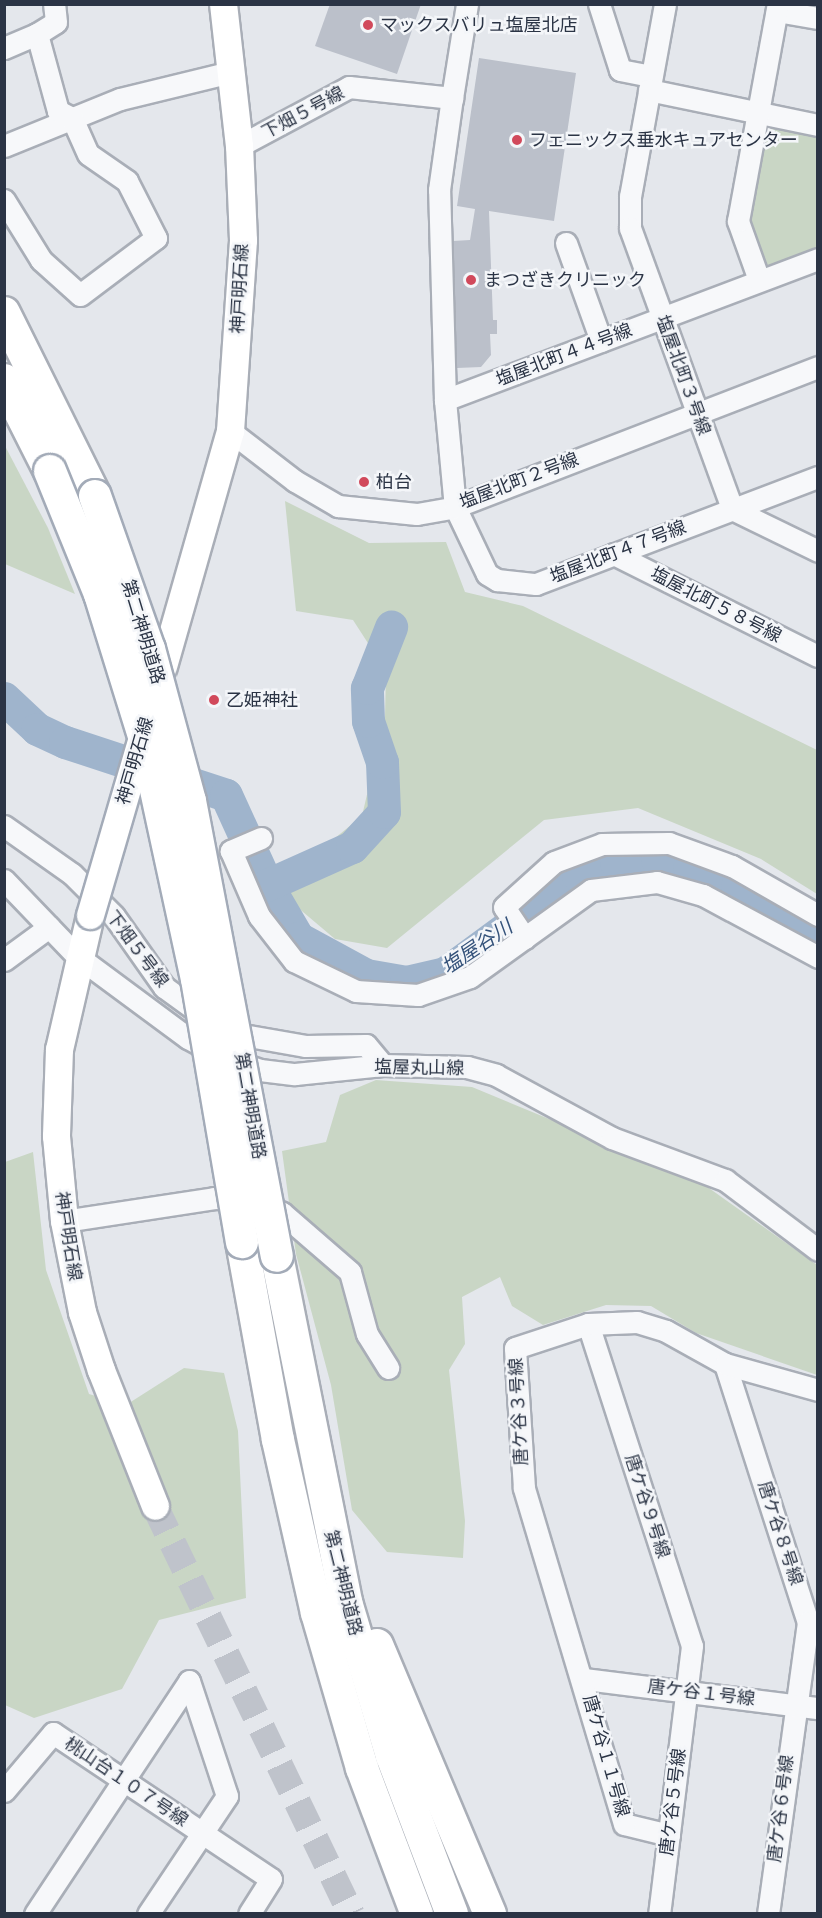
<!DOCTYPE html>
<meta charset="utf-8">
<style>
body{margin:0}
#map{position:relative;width:822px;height:1918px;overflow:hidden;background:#e4e7ec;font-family:Arial,"Noto Sans JP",sans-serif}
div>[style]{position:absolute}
.green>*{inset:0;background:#c9d6c5}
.river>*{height:33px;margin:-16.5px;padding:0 16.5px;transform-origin:16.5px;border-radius:16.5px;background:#9fb4cc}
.building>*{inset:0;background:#bbc0ca}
.major-tunnel>*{height:27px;margin-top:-13.5px;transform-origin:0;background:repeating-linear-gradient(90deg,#bfc3cb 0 27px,transparent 0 41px)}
.roads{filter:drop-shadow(2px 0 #a9aeb7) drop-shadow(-2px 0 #a9aeb7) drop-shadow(0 2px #a9aeb7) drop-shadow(0 -2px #a9aeb7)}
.minor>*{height:21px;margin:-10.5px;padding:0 10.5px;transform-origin:10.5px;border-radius:10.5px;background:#f7f8fa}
.major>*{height:27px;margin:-13.5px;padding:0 13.5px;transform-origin:13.5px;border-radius:13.5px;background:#fff}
.highway>*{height:32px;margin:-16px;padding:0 16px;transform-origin:16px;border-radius:16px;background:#fff}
.bridges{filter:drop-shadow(2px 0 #a3abb8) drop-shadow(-2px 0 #a3abb8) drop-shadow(0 2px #a3abb8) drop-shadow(0 -2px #a3abb8)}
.major-bridge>*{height:27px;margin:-13.5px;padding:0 13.5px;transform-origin:13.5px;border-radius:13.5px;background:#fff}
.highway-bridge>*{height:32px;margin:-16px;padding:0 16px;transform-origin:16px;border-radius:16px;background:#fff}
.dots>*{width:16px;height:16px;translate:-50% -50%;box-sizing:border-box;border:3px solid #f4f6f9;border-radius:50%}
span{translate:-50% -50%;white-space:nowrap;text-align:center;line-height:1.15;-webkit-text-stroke:5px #f4f6f9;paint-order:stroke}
.poi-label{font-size:18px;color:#2b3445}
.left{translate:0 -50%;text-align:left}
.street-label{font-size:18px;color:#2b3445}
.water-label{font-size:20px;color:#34527a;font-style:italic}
.frame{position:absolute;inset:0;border:6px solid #2b3445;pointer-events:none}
</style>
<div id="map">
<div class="green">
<i style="clip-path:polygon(772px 123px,817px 133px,817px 250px,770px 267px,760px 263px,748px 220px,762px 127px)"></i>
<i style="clip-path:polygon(4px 444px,48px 528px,75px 594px,5px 564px)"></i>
<i style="clip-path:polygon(285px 501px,369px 543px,446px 542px,465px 592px,523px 606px,817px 750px,817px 894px,761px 859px,638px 808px,544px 820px,387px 948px,335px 939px,290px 901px,278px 868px,324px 847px,362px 816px,385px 717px,386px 671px,353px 620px,296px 611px)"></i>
<i style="clip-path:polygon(376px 1080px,472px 1087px,699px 1181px,817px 1265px,817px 1375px,696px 1333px,651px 1306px,606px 1305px,543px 1325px,512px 1306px,500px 1277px,462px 1297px,465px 1344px,449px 1370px,465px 1521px,463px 1558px,387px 1552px,352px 1510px,331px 1385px,296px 1254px,282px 1151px,326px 1142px,340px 1095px)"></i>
<i style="clip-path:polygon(33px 1152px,46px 1270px,89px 1394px,126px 1405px,184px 1368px,224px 1373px,238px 1431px,246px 1598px,159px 1620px,122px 1689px,34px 1718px,5px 1705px,5px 1162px)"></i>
</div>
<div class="river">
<i style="left:4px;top:698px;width:45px;rotate:43.2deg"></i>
<i style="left:37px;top:729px;width:31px;rotate:25deg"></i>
<i style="left:65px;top:742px;width:169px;rotate:18.2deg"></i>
<i style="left:226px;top:795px;width:99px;rotate:65.5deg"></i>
<i style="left:267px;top:885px;width:61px;rotate:59.7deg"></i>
<i style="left:298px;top:938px;width:77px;rotate:28.6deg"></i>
<i style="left:366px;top:975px;width:41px;rotate:9.9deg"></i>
<i style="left:406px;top:982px;width:40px;rotate:-13deg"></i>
<i style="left:445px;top:973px;width:165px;rotate:-36.4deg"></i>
<i style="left:578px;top:875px;width:40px;rotate:-18.9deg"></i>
<i style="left:616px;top:862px;width:41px;rotate:-4.2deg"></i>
<i style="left:657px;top:859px;width:33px;rotate:12deg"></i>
<i style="left:689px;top:866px;width:52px;rotate:23.6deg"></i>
<i style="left:737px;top:887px;width:97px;rotate:33.7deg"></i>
<i style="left:267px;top:885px;width:93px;rotate:-24.1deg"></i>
<i style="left:352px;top:847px;width:47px;rotate:-47.6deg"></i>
<i style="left:384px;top:812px;width:50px;rotate:-92.3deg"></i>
<i style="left:382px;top:762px;width:43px;rotate:-108.9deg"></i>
<i style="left:368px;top:721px;width:33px;rotate:-92deg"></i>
<i style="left:367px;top:688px;width:66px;rotate:-68.5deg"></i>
</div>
<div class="building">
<i style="clip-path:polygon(330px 4px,421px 4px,397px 74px,315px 46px)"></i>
<i style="clip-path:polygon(479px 58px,576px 73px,554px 221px,489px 211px,493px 320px,497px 320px,497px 334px,490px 334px,491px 355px,481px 367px,457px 368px,453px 241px,470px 240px,475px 209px,457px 206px)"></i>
</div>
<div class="major-tunnel">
<i style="left:155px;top:1506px;width:453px;rotate:64.3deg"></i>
</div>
<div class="roads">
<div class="minor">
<i style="left:599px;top:4px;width:69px;rotate:72.3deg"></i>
<i style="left:620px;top:70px;width:32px;rotate:11deg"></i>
<i style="left:665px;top:4px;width:195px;rotate:100.3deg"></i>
<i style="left:630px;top:196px;width:32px;rotate:90deg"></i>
<i style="left:630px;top:228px;width:299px;rotate:70deg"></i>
<i style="left:732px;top:509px;width:96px;rotate:26deg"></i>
<i style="left:777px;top:11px;width:42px;rotate:9.7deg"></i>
<i style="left:4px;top:48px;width:36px;rotate:-23deg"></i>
<i style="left:649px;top:90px;width:173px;rotate:11.7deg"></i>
<i style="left:4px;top:146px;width:125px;rotate:-22.1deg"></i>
<i style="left:120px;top:99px;width:114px;rotate:-13.7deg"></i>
<i style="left:239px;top:146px;width:125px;rotate:-28.2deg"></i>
<i style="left:349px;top:87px;width:104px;rotate:6.1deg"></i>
<i style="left:452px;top:98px;width:95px;rotate:-80.9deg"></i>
<i style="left:4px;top:200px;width:70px;rotate:58.3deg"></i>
<i style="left:41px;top:260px;width:52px;rotate:41.9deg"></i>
<i style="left:80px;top:295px;width:95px;rotate:-36.9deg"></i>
<i style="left:156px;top:238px;width:64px;rotate:-117deg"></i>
<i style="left:127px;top:181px;width:47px;rotate:-145.3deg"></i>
<i style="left:88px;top:154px;width:39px;rotate:-114deg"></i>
<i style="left:72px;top:118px;width:16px;rotate:-153deg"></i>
<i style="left:58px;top:111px;width:80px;rotate:-105.3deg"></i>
<i style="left:37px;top:34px;width:22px;rotate:-32deg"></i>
<i style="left:56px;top:22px;width:18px;rotate:-96deg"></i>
<i style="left:566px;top:243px;width:104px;rotate:70.3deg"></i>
<i style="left:818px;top:259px;width:399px;rotate:159.3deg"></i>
<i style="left:445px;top:400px;width:107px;rotate:84.7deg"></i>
<i style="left:455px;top:507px;width:74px;rotate:64.5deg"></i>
<i style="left:487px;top:574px;width:12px;rotate:31deg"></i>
<i style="left:497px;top:580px;width:39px;rotate:6deg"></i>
<i style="left:536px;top:584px;width:302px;rotate:-20.8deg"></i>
<i style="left:759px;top:280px;width:63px;rotate:-109.6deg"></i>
<i style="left:738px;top:221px;width:221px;rotate:-79.6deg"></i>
<i style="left:445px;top:400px;width:210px;rotate:-91.6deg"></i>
<i style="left:439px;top:190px;width:93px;rotate:-82deg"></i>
<i style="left:230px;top:431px;width:82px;rotate:37.6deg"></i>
<i style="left:295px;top:481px;width:50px;rotate:30.2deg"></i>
<i style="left:338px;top:506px;width:79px;rotate:5.8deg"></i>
<i style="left:417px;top:514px;width:39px;rotate:-10deg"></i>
<i style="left:455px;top:507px;width:389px;rotate:-21.1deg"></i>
<i style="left:614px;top:554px;width:228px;rotate:26.6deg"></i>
<i style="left:4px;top:826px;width:83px;rotate:35.2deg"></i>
<i style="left:72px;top:874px;width:59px;rotate:45deg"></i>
<i style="left:114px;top:916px;width:87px;rotate:54.8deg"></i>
<i style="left:164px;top:987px;width:77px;rotate:36deg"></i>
<i style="left:226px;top:1032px;width:80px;rotate:10deg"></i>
<i style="left:305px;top:1046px;width:61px;rotate:-0.9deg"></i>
<i style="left:366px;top:1045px;width:26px;rotate:50deg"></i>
<i style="left:261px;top:838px;width:33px;rotate:157deg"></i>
<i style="left:231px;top:851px;width:71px;rotate:66.7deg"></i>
<i style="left:259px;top:916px;width:57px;rotate:52.1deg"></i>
<i style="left:294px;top:961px;width:69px;rotate:25.8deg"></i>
<i style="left:356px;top:991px;width:62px;rotate:3.7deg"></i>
<i style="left:418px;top:995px;width:55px;rotate:-19.1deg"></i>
<i style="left:470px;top:977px;width:149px;rotate:-35.7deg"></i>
<i style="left:591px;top:890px;width:66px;rotate:-6.9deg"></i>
<i style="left:657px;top:882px;width:48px;rotate:15.8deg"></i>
<i style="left:703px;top:895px;width:131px;rotate:28.3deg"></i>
<i style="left:4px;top:880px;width:105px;rotate:46.2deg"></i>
<i style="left:77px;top:956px;width:138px;rotate:36.5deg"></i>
<i style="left:188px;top:1038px;width:42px;rotate:28.4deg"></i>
<i style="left:225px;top:1058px;width:37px;rotate:19deg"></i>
<i style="left:260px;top:1070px;width:35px;rotate:7deg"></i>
<i style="left:295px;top:1074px;width:88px;rotate:-5.8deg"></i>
<i style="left:383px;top:1065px;width:84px;rotate:1.4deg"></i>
<i style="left:467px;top:1067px;width:30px;rotate:15deg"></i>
<i style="left:496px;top:1075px;width:132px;rotate:28.5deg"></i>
<i style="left:612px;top:1138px;width:121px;rotate:20.4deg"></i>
<i style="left:725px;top:1180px;width:116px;rotate:37deg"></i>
<i style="left:525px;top:938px;width:37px;rotate:-124deg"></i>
<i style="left:504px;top:907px;width:67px;rotate:-42deg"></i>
<i style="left:554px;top:862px;width:51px;rotate:-20.6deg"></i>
<i style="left:602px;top:844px;width:67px;rotate:-0.9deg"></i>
<i style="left:669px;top:843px;width:67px;rotate:20.1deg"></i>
<i style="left:732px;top:866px;width:99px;rotate:29.7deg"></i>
<i style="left:4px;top:960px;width:56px;rotate:-36.3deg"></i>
<i style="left:64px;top:1221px;width:152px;rotate:-8.7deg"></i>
<i style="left:214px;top:1198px;width:37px;rotate:2deg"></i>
<i style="left:251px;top:1199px;width:34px;rotate:24deg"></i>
<i style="left:282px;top:1213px;width:90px;rotate:40.9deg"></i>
<i style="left:350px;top:1272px;width:64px;rotate:74.7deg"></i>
<i style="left:367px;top:1334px;width:40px;rotate:58deg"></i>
<i style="left:588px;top:1324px;width:338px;rotate:72.1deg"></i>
<i style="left:692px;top:1646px;width:270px;rotate:97deg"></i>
<i style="left:725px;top:1364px;width:271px;rotate:72.2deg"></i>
<i style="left:808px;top:1622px;width:295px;rotate:97.8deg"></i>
<i style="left:584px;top:1679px;width:236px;rotate:7.1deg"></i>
<i style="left:4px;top:1791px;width:76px;rotate:-49.8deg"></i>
<i style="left:53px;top:1733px;width:262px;rotate:33.8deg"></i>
<i style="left:271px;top:1879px;width:41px;rotate:122.2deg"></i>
<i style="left:669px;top:1835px;width:46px;rotate:-166.3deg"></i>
<i style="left:624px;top:1824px;width:351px;rotate:-106.6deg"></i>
<i style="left:524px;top:1488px;width:140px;rotate:-93.7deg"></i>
<i style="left:515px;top:1348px;width:77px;rotate:-18.2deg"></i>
<i style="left:588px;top:1324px;width:49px;rotate:-2.3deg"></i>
<i style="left:637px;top:1322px;width:30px;rotate:17deg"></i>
<i style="left:666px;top:1331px;width:68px;rotate:29.2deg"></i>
<i style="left:725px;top:1364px;width:97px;rotate:15.6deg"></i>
<i style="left:35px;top:1914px;width:279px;rotate:-56.5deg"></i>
<i style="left:189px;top:1681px;width:121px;rotate:71.7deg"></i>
<i style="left:227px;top:1796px;width:142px;rotate:123.8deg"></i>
</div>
<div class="major">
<i style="left:163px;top:666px;width:244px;rotate:-74.1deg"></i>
<i style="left:230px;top:431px;width:191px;rotate:-86.1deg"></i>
<i style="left:243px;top:240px;width:94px;rotate:-92.4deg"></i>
<i style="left:239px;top:146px;width:143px;rotate:-96.4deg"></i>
<i style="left:90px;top:915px;width:138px;rotate:103deg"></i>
<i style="left:59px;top:1049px;width:87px;rotate:92deg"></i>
<i style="left:56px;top:1136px;width:85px;rotate:84.6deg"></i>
<i style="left:64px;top:1221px;width:93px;rotate:78.8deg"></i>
<i style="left:82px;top:1312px;width:61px;rotate:71.9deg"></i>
<i style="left:101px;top:1370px;width:146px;rotate:68.3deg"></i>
</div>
<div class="highway">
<i style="left:4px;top:313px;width:204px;rotate:63.6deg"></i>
<i style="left:4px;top:380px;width:102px;rotate:63.2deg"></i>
<i style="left:242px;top:1242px;width:201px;rotate:79.7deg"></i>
<i style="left:278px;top:1440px;width:177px;rotate:77.3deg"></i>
<i style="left:317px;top:1613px;width:161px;rotate:73.8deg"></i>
<i style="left:362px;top:1768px;width:156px;rotate:69.4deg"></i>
<i style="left:277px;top:1256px;width:353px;rotate:78.7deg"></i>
<i style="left:346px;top:1602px;width:161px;rotate:73.4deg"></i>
<i style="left:392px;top:1756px;width:169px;rotate:69.2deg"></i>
<i style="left:377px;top:1645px;width:292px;rotate:67.2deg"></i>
</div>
</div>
<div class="bridges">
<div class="major-bridge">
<i style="left:90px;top:915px;width:196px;rotate:-73.7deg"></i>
</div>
<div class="highway-bridge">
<i style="left:50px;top:471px;width:133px;rotate:67.9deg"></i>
<i style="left:100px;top:594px;width:152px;rotate:72.8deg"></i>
<i style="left:145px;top:739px;width:246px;rotate:77.8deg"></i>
<i style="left:197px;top:979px;width:267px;rotate:80.3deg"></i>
<i style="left:95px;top:496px;width:162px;rotate:70.6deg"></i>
<i style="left:149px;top:649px;width:157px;rotate:74.9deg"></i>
<i style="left:190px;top:801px;width:463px;rotate:79.2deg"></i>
</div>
</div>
<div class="dots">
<i style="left:368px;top:25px;background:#d1495b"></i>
<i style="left:517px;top:140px;background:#d1495b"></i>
<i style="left:471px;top:280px;background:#d1495b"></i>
<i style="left:364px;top:482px;background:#d1495b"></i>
<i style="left:214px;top:700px;background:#d1495b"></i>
</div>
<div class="poi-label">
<span class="left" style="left:380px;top:25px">マックスバリュ塩屋北店</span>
<span class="left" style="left:529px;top:140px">フェニックス垂水キュアセンター</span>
<span class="left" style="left:484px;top:280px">まつざきクリニック</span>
<span class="left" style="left:376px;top:482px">柏台</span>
<span class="left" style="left:226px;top:700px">乙姫神社</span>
</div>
<div class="street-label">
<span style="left:303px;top:113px;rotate:-28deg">下畑５号線</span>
<span style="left:240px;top:289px;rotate:-87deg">神戸明石線</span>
<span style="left:564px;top:355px;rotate:-21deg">塩屋北町４４号線</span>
<span style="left:683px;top:375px;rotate:70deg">塩屋北町３号線</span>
<span style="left:519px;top:481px;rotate:-21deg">塩屋北町２号線</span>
<span style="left:618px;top:552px;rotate:-21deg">塩屋北町４７号線</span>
<span style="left:716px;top:605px;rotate:27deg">塩屋北町５８号線</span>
<span style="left:143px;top:632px;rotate:73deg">第二神明道路</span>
<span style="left:135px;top:761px;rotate:-74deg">神戸明石線</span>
<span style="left:137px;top:949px;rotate:53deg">下畑５号線</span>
<span style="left:419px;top:1068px;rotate:1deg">塩屋丸山線</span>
<span style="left:250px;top:1106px;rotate:80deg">第二神明道路</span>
<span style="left:68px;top:1236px;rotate:81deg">神戸明石線</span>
<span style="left:519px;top:1412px;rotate:-93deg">唐ケ谷３号線</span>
<span style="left:647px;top:1506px;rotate:72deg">唐ケ谷９号線</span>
<span style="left:780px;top:1533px;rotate:72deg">唐ケ谷８号線</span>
<span style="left:343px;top:1583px;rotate:76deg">第二神明道路</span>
<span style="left:701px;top:1693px;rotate:7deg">唐ケ谷１号線</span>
<span style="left:606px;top:1756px;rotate:74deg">唐ケ谷１１号線</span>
<span style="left:126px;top:1782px;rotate:34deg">桃山台１０７号線</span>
<span style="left:673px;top:1802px;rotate:-83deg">唐ケ谷５号線</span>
<span style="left:781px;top:1809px;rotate:-83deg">唐ケ谷６号線</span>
</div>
<div class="water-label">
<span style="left:477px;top:947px;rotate:-34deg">塩屋谷川</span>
</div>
<div class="frame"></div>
</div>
